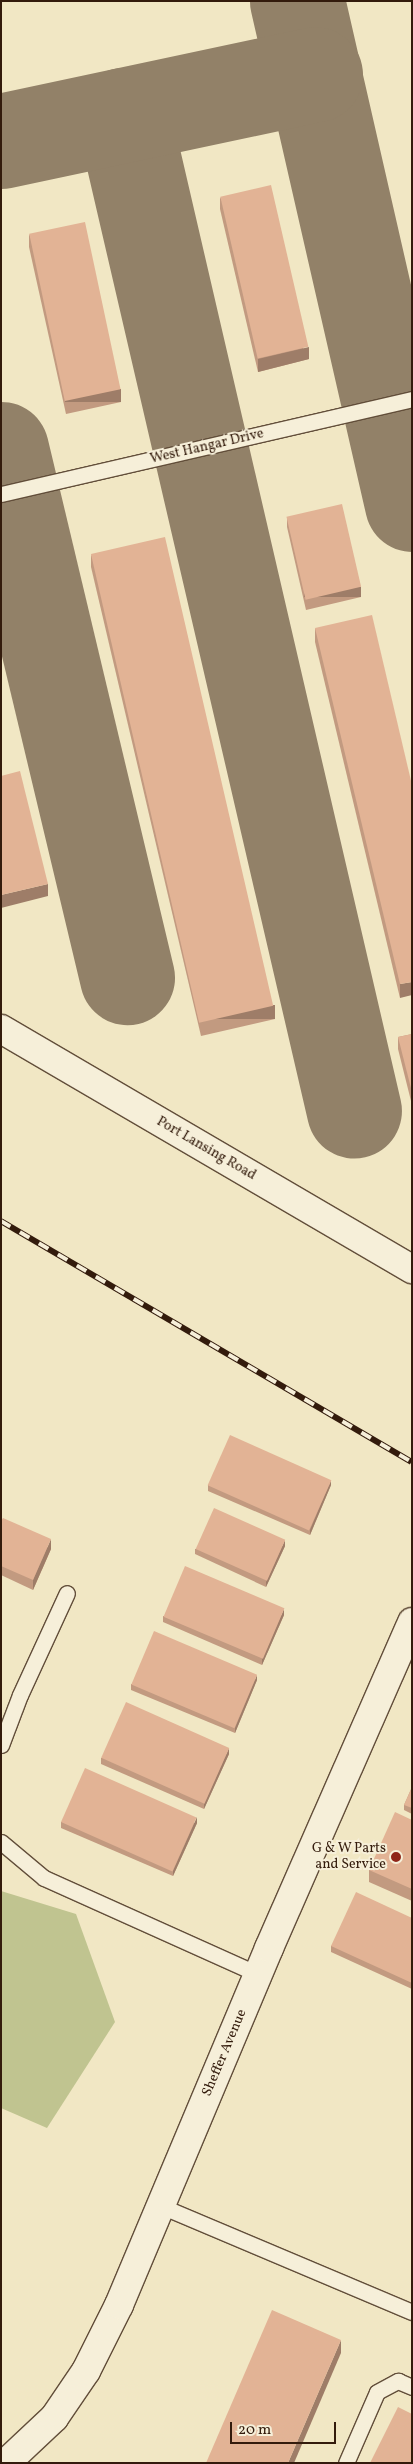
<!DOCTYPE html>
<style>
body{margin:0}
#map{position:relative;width:413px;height:2464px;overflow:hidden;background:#f1e7c4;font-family:Vollkorn,serif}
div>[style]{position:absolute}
.green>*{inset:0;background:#c0c490}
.taxiway>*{height:95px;margin:-47.5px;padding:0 47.5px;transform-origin:47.5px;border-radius:47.5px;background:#928168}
.roads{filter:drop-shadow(1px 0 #624e3a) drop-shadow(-1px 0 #624e3a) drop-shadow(0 1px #624e3a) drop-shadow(0 -1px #624e3a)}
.service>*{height:15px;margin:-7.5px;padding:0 7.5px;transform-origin:7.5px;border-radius:7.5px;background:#f6efd9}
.minor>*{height:28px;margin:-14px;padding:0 14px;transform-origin:14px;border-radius:14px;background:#f6efd9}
.rail>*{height:5.5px;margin-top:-2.75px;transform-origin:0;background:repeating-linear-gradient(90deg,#f6efd9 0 11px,#331b0c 0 22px);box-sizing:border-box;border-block:1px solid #331b0c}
.wall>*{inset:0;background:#c29a80}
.shaded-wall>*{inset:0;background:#9e7d68;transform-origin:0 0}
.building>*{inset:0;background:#e2b395;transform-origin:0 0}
.dots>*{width:14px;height:14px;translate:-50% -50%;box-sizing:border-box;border:2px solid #f6efd9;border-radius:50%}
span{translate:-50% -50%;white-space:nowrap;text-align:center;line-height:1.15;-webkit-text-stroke:4px #f6efd9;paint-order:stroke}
.street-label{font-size:14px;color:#331b0c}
.poi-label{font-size:14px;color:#331b0c}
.right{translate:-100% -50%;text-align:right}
.frame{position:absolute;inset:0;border:2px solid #331b0c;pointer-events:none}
.scale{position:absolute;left:230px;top:2422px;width:106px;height:22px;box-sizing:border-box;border:2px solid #331b0c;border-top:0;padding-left:6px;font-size:15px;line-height:18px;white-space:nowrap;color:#331b0c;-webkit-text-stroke:4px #f6efd9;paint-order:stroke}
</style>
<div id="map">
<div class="green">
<i style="clip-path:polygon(1px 1891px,76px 1914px,115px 2022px,47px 2128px,1px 2108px)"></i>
</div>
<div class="taxiway">
<i style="left:297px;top:1px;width:516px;rotate:77.12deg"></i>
<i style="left:123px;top:115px;width:1022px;rotate:76.94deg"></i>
<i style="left:1px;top:141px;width:321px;rotate:-12deg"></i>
<i style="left:1px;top:449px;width:543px;rotate:76.58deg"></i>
</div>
<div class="roads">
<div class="service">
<i style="left:1px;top:494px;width:422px;rotate:-13deg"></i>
<i style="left:1px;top:1745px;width:53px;rotate:-69.2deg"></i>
<i style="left:20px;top:1695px;width:112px;rotate:-65.3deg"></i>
<i style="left:1px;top:1842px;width:56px;rotate:39.9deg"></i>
<i style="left:44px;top:1878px;width:235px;rotate:24.2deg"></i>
<i style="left:161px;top:2206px;width:272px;rotate:22.9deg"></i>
<i style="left:346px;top:2463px;width:77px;rotate:-66.4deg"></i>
<i style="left:377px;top:2392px;width:24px;rotate:-28deg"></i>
<i style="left:398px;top:2381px;width:15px;rotate:23deg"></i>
</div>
<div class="minor">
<i style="left:1px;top:1029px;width:476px;rotate:30.3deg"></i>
<i style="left:6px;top:2463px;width:66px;rotate:-43.2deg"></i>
<i style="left:54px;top:2418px;width:57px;rotate:-55.8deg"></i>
<i style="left:86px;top:2371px;width:74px;rotate:-63.4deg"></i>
<i style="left:119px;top:2305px;width:387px;rotate:-67.2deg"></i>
<i style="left:269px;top:1948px;width:356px;rotate:-66.3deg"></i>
</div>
</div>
<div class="rail">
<i style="left:1px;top:1221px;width:476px;rotate:30.4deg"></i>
</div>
<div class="wall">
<i style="clip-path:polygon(220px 197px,309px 359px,258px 372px,220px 209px)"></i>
<i style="clip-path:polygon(29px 234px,121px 402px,66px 414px,29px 247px)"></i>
<i style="clip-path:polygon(287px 517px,361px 597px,306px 610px,287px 527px)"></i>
<i style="clip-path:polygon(91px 554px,275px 1019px,201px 1036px,91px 567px)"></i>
<i style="clip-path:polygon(315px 628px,412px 785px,400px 998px,315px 642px)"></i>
<i style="clip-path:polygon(412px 1034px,412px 1105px,398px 1049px,398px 1037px)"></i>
<i style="clip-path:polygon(208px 1485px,331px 1485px,310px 1535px,208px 1491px)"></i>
<i style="clip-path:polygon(1px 1521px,51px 1549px,33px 1590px,1px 1575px)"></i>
<i style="clip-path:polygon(285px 1546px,266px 1587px,195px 1554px,195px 1549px)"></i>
<i style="clip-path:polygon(284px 1615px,262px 1665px,163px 1622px,163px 1616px)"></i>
<i style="clip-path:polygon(257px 1680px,235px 1733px,131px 1690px,131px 1684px)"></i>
<i style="clip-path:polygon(229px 1754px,204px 1809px,101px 1764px,101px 1758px)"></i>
<i style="clip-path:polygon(412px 1787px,412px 1814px,404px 1810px,404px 1805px)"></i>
<i style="clip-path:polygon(412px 1820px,412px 1901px,369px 1882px,369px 1870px)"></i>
<i style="clip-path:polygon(61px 1822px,197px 1823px,173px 1876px,61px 1828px)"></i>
<i style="clip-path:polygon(412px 1918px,412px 1989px,331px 1952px,331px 1946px)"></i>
</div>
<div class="shaded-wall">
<i style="clip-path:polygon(309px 347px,309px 359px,258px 372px,258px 359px)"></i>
<i style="left:121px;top:389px;width:13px;height:56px;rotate:90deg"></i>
<i style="left:361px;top:587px;width:10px;height:57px;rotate:90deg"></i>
<i style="clip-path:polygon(48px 884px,48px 896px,1px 908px,1px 895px)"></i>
<i style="clip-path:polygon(412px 982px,412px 995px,400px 998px,400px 984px)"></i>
<i style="left:275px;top:1005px;width:14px;height:76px;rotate:90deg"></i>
<i style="clip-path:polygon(331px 1480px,331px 1485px,310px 1535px,310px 1530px)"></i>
<i style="clip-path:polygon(51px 1539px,51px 1549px,33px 1590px,33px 1580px)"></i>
<i style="clip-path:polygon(285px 1540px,285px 1546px,266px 1587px,266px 1582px)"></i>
<i style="clip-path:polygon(284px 1609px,284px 1615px,262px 1665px,262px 1659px)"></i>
<i style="clip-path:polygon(257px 1675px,257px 1680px,235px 1733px,235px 1728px)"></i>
<i style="clip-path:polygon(229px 1748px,229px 1754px,204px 1809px,204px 1804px)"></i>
<i style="clip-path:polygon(197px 1817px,197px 1823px,173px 1876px,173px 1871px)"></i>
<i style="clip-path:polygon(341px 2340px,341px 2353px,294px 2463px,288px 2463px)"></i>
</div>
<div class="building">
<i style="left:271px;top:185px;width:166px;height:52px;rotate:77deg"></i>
<i style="left:85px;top:222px;width:171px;height:57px;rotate:78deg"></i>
<i style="left:342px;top:504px;width:85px;height:57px;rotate:77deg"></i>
<i style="left:165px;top:537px;width:481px;height:76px;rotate:77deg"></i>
<i style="clip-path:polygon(372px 615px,412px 785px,412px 982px,400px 984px,315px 628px)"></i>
<i style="clip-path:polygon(20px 771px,48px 884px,1px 895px,1px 776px)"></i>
<i style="clip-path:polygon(412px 1034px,412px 1092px,398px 1037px)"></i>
<i style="left:230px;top:1435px;width:111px;height:55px;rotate:24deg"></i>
<i style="left:214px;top:1508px;width:78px;height:45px;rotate:24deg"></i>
<i style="clip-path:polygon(3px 1518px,51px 1539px,33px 1580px,1px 1566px,1px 1521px)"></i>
<i style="left:185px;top:1566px;width:108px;height:55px;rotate:23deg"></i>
<i style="left:154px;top:1631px;width:112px;height:58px;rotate:23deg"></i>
<i style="left:126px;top:1702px;width:113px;height:61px;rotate:24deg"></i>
<i style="left:85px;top:1768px;width:122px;height:59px;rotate:24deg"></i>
<i style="clip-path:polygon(412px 1787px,412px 1808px,404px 1805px)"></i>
<i style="clip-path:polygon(395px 1812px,412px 1820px,412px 1889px,369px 1870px)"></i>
<i style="clip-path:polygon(356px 1892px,412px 1918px,412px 1983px,331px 1946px)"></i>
<i style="clip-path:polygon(272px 2310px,341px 2340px,288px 2463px,206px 2463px)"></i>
<i style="clip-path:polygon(398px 2407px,412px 2414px,412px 2463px,370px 2463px)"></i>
</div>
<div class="dots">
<i style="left:396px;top:1857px;background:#8f2418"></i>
</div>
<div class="street-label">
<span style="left:207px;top:447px;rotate:-13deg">West Hangar Drive</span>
<span style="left:206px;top:1149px;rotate:30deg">Port Lansing Road</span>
<span style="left:225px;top:2053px;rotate:-67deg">Sheffer Avenue</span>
</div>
<div class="poi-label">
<span class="right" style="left:386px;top:1857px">G &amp; W Parts<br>and Service</span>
</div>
<div class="frame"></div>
<div class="scale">20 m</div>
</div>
